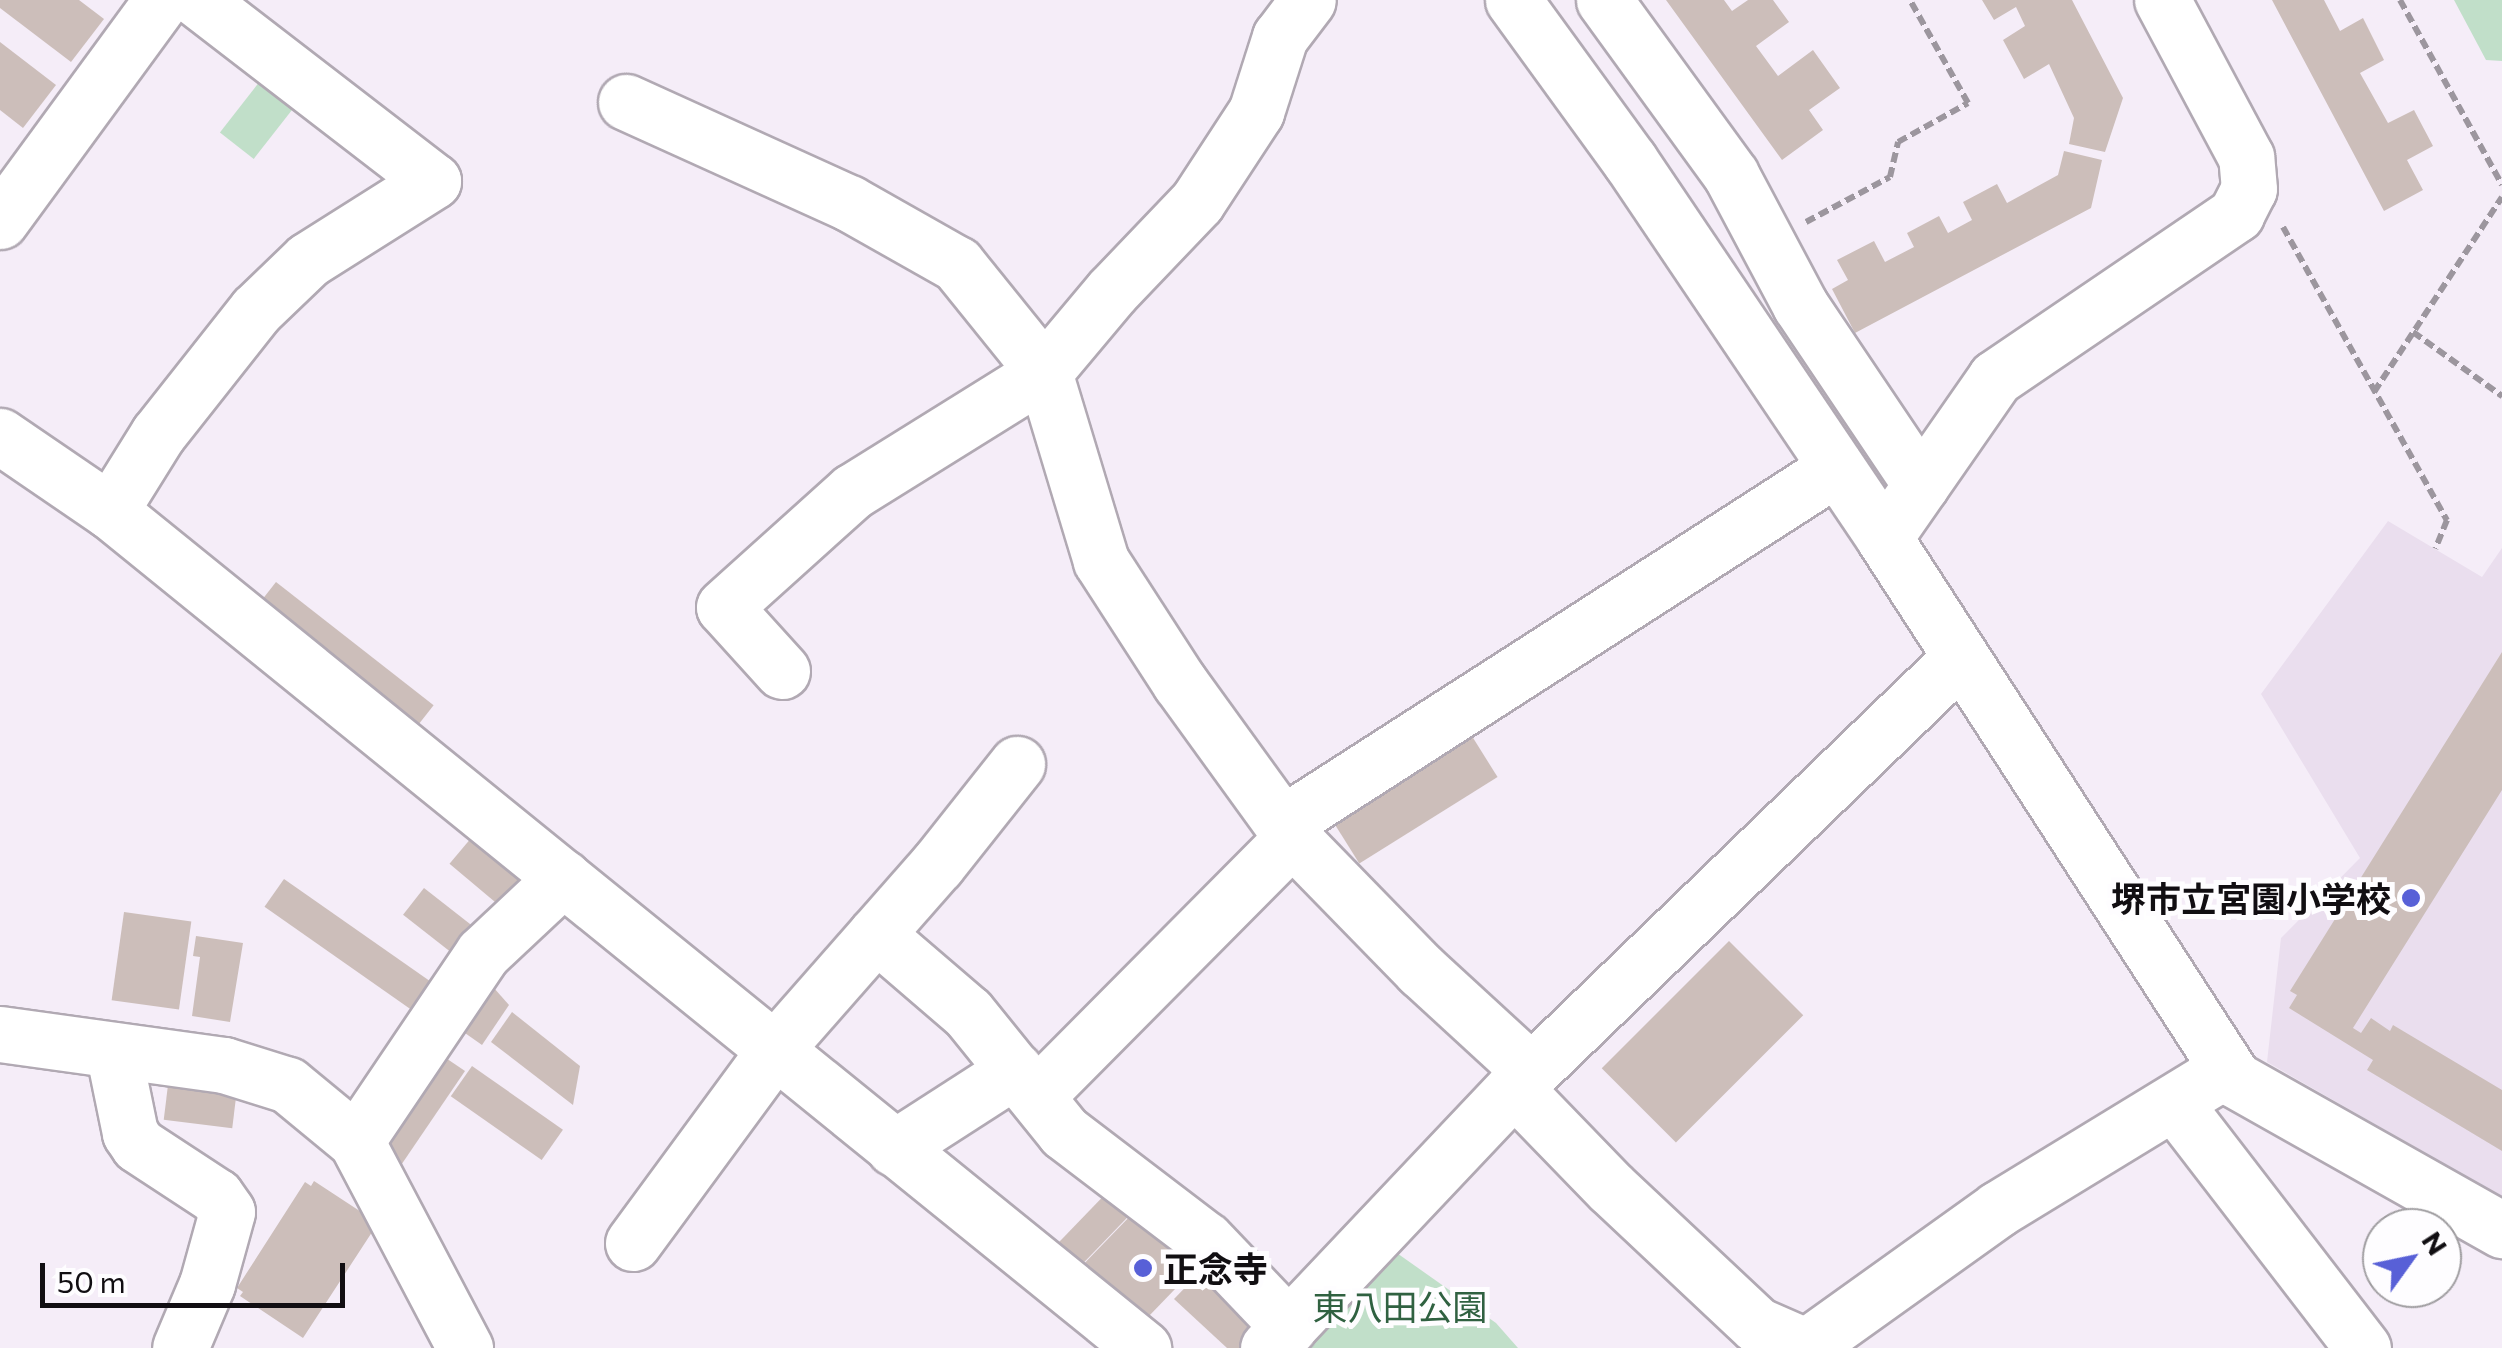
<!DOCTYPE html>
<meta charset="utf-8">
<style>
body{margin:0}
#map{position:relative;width:2502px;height:1348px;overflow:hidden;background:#f5edf8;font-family:Commissioner,"Noto Sans JP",sans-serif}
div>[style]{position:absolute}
.built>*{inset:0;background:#eadeee}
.green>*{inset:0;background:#c1dfc9;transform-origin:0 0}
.building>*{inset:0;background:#ccbeba;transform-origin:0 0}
.path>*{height:6px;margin-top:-3px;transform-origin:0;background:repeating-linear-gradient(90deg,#9c969e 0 10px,transparent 0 15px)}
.roads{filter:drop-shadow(2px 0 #b1a9b3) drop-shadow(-2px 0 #b1a9b3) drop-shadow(0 2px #b1a9b3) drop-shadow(0 -2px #b1a9b3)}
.minor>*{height:55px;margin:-27.5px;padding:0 27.5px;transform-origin:27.5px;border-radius:27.5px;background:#fff}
.dots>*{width:28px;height:28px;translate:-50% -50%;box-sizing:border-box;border:5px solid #fefdff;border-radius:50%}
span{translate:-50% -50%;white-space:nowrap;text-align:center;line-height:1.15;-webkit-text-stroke:10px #fefdff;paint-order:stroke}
.poi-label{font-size:35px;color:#110e12;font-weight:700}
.right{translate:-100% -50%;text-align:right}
.left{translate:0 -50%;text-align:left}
.park-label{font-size:35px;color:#306141}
.north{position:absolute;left:2362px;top:1208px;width:100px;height:100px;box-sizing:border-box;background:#fefdff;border:2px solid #9f9da0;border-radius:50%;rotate:57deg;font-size:28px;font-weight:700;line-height:40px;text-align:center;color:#110e12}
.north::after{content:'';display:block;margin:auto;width:35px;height:45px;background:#5860d7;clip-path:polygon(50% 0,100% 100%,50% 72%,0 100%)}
.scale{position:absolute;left:40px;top:1263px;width:305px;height:45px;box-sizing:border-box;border:5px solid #110e12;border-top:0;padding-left:12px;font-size:30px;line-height:35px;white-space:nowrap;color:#110e12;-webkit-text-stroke:8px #fefdff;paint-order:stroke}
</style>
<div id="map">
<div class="built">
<i style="clip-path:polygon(2388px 521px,2482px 577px,2502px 548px,2502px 1197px,2267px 1062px,2281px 938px,2360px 858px,2261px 694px)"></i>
</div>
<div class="green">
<i style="clip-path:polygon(2454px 0,2502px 0,2502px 61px,2486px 60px)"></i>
<i style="left:271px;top:67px;width:43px;height:83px;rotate:38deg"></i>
<i style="clip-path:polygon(1394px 1251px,1496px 1323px,1518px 1348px,1296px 1348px)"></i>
</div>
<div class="building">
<i style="clip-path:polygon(0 0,79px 0,104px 19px,71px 62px,0 8px)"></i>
<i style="clip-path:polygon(1666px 0,1724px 0,1732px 11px,1748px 0,1773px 0,1789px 22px,1756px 46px,1778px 76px,1813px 50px,1840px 88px,1809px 110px,1823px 130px,1782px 160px)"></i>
<i style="clip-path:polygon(1982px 0,2072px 0,2123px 98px,2105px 152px,2069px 144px,2074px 118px,2049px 64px,2024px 79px,2003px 40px,2025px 26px,2016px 7px,1994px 20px)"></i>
<i style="clip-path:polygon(2272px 0,2324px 0,2340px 31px,2363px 18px,2384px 60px,2360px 73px,2388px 123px,2414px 110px,2433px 146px,2407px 160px,2423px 190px,2384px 211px)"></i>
<i style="clip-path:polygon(0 42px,56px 85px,23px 128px,0 110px)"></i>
<i style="clip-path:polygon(2064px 151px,2102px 160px,2091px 208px,1855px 333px,1832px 289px,1848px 280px,1837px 260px,1874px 241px,1885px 262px,1914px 247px,1907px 233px,1939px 216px,1948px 233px,1972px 220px,1963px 202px,1997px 184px,2007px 203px,2058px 175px)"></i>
<i style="left:276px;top:582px;width:200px;height:29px;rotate:38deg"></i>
<i style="clip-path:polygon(2502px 652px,2502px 790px,2353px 1028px,2361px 1033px,2371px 1018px,2390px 1031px,2393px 1025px,2502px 1090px,2502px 1151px,2367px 1070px,2373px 1060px,2289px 1008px,2297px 995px,2290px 991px)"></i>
<i style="left:1470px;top:733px;width:52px;height:163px;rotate:58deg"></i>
<i style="left:472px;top:837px;width:75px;height:35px;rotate:40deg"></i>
<i style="left:284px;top:879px;width:188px;height:34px;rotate:35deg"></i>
<i style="left:424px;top:888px;width:73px;height:34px;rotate:38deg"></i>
<i style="left:124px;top:912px;width:68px;height:89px;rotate:8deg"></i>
<i style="clip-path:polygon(196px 936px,243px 943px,230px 1022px,192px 1016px,200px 957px,193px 956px)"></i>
<i style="left:1729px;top:941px;width:105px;height:180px;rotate:45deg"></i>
<i style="clip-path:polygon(486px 979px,509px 1005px,482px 1045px,455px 1026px)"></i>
<i style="clip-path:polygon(512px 1012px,580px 1066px,573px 1105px,491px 1042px)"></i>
<i style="clip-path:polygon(434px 1050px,465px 1071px,395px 1174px,375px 1139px)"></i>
<i style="left:472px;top:1066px;width:111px;height:37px;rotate:35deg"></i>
<i style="left:168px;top:1085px;width:69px;height:35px;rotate:7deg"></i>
<i style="clip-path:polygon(314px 1181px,378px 1223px,303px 1338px,240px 1296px,243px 1292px,237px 1288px,305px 1182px,311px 1186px)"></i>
<i style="left:1118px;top:1181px;width:32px;height:91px;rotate:44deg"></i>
<i style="left:1135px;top:1211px;width:83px;height:78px;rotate:44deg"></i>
<i style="clip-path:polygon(1210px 1262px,1269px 1317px,1240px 1348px,1227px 1348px,1174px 1299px)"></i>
</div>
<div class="path">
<i style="left:2400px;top:0;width:211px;rotate:61.1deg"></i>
<i style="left:1806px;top:222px;width:95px;rotate:-28.2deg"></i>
<i style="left:1890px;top:177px;width:36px;rotate:-77deg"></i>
<i style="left:1898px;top:142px;width:80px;rotate:-29.1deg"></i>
<i style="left:1968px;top:103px;width:118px;rotate:-119.4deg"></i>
<i style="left:2283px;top:227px;width:336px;rotate:60.8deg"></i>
<i style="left:2447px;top:520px;width:31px;rotate:112deg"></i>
<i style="left:2413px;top:332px;width:110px;rotate:35.7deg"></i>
<i style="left:2374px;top:392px;width:233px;rotate:-56.7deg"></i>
</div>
<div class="roads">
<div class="minor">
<i style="left:1513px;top:0;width:199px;rotate:54deg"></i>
<i style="left:1630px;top:161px;width:455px;rotate:56deg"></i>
<i style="left:1884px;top:538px;width:644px;rotate:57.1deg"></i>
<i style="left:2234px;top:1079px;width:308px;rotate:29.4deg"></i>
<i style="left:1604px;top:0;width:216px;rotate:54deg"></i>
<i style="left:1731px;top:175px;width:147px;rotate:62deg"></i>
<i style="left:1800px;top:305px;width:217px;rotate:56.1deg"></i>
<i style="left:626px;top:102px;width:245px;rotate:24.4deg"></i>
<i style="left:849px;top:203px;width:124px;rotate:29.5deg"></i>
<i style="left:957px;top:264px;width:139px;rotate:51.1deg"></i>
<i style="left:1044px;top:372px;width:197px;rotate:73.2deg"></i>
<i style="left:1101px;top:561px;width:145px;rotate:57.1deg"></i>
<i style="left:1180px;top:683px;width:191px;rotate:54.1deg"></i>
<i style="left:1292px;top:838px;width:185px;rotate:45.7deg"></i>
<i style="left:1421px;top:970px;width:149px;rotate:42.6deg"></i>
<i style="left:0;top:221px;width:274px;rotate:-53.8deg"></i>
<i style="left:0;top:436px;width:133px;rotate:34.3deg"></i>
<i style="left:110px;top:511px;width:1330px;rotate:39.02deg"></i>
<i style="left:110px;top:511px;width:91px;rotate:-58.1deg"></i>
<i style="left:158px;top:434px;width:158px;rotate:-51.7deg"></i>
<i style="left:256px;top:310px;width:72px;rotate:-43.9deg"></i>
<i style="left:308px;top:260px;width:148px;rotate:-32.3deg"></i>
<i style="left:433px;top:181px;width:297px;rotate:-142.4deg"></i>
<i style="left:1884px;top:538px;width:195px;rotate:-55.2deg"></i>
<i style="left:1995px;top:378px;width:292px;rotate:-34.2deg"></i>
<i style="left:2236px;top:214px;width:28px;rotate:-63deg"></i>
<i style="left:2249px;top:189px;width:32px;rotate:-95deg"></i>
<i style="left:2246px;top:157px;width:178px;rotate:-118.1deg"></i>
<i style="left:782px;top:671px;width:86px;rotate:-132.2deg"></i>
<i style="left:724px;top:607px;width:173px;rotate:-42deg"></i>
<i style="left:853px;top:491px;width:225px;rotate:-31.9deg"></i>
<i style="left:1044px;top:372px;width:106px;rotate:-50deg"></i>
<i style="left:1112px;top:291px;width:123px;rotate:-46.3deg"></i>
<i style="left:1197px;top:202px;width:108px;rotate:-56.8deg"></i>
<i style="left:1256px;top:112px;width:79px;rotate:-72.3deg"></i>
<i style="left:1280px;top:37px;width:46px;rotate:-52.9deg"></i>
<i style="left:1282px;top:824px;width:659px;rotate:-32.72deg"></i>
<i style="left:876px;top:934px;width:121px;rotate:40.7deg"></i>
<i style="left:968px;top:1013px;width:153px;rotate:51.1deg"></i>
<i style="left:1064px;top:1132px;width:178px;rotate:37.3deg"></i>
<i style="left:1206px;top:1240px;width:120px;rotate:46.3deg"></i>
<i style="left:0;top:1034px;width:226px;rotate:7.9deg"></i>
<i style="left:224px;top:1065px;width:67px;rotate:17.4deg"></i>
<i style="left:288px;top:1085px;width:88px;rotate:39.5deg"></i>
<i style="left:356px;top:1141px;width:234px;rotate:62.2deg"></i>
<i style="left:113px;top:1050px;width:85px;rotate:78.4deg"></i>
<i style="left:130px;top:1133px;width:14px;rotate:56deg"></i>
<i style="left:138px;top:1145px;width:93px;rotate:33.2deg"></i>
<i style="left:216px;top:1196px;width:19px;rotate:55deg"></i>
<i style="left:227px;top:1212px;width:75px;rotate:105.5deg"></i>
<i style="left:207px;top:1284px;width:69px;rotate:112.9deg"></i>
<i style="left:1514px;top:1088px;width:139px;rotate:45.9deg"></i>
<i style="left:1611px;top:1188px;width:200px;rotate:43.2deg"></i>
<i style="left:1757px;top:1325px;width:58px;rotate:23.5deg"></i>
<i style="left:1036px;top:1096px;width:363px;rotate:-45.2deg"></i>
<i style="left:2175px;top:1104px;width:308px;rotate:52.4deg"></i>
<i style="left:356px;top:1141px;width:227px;rotate:-56deg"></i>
<i style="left:483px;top:953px;width:110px;rotate:-43.2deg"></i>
<i style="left:894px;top:1148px;width:144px;rotate:-32.8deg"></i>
<i style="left:633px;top:1243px;width:242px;rotate:-53.7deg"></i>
<i style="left:776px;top:1048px;width:244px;rotate:-48.7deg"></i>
<i style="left:937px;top:865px;width:129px;rotate:-51.6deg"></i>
<i style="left:1808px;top:1345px;width:234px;rotate:-35.6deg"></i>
<i style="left:1998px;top:1209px;width:268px;rotate:-31.4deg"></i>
<i style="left:1268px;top:1348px;width:358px;rotate:-46.6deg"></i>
<i style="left:1514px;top:1088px;width:620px;rotate:-43.95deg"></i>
</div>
</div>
<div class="dots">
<i style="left:2411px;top:898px;background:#5860d7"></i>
<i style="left:1143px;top:1268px;background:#5860d7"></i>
</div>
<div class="poi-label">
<span class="right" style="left:2391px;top:898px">堺市立宮園小学校</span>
<span class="left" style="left:1163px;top:1268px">正念寺</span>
</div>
<div class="park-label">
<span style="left:1400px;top:1306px">東八田公園</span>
</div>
<div class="north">N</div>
<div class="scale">50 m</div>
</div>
